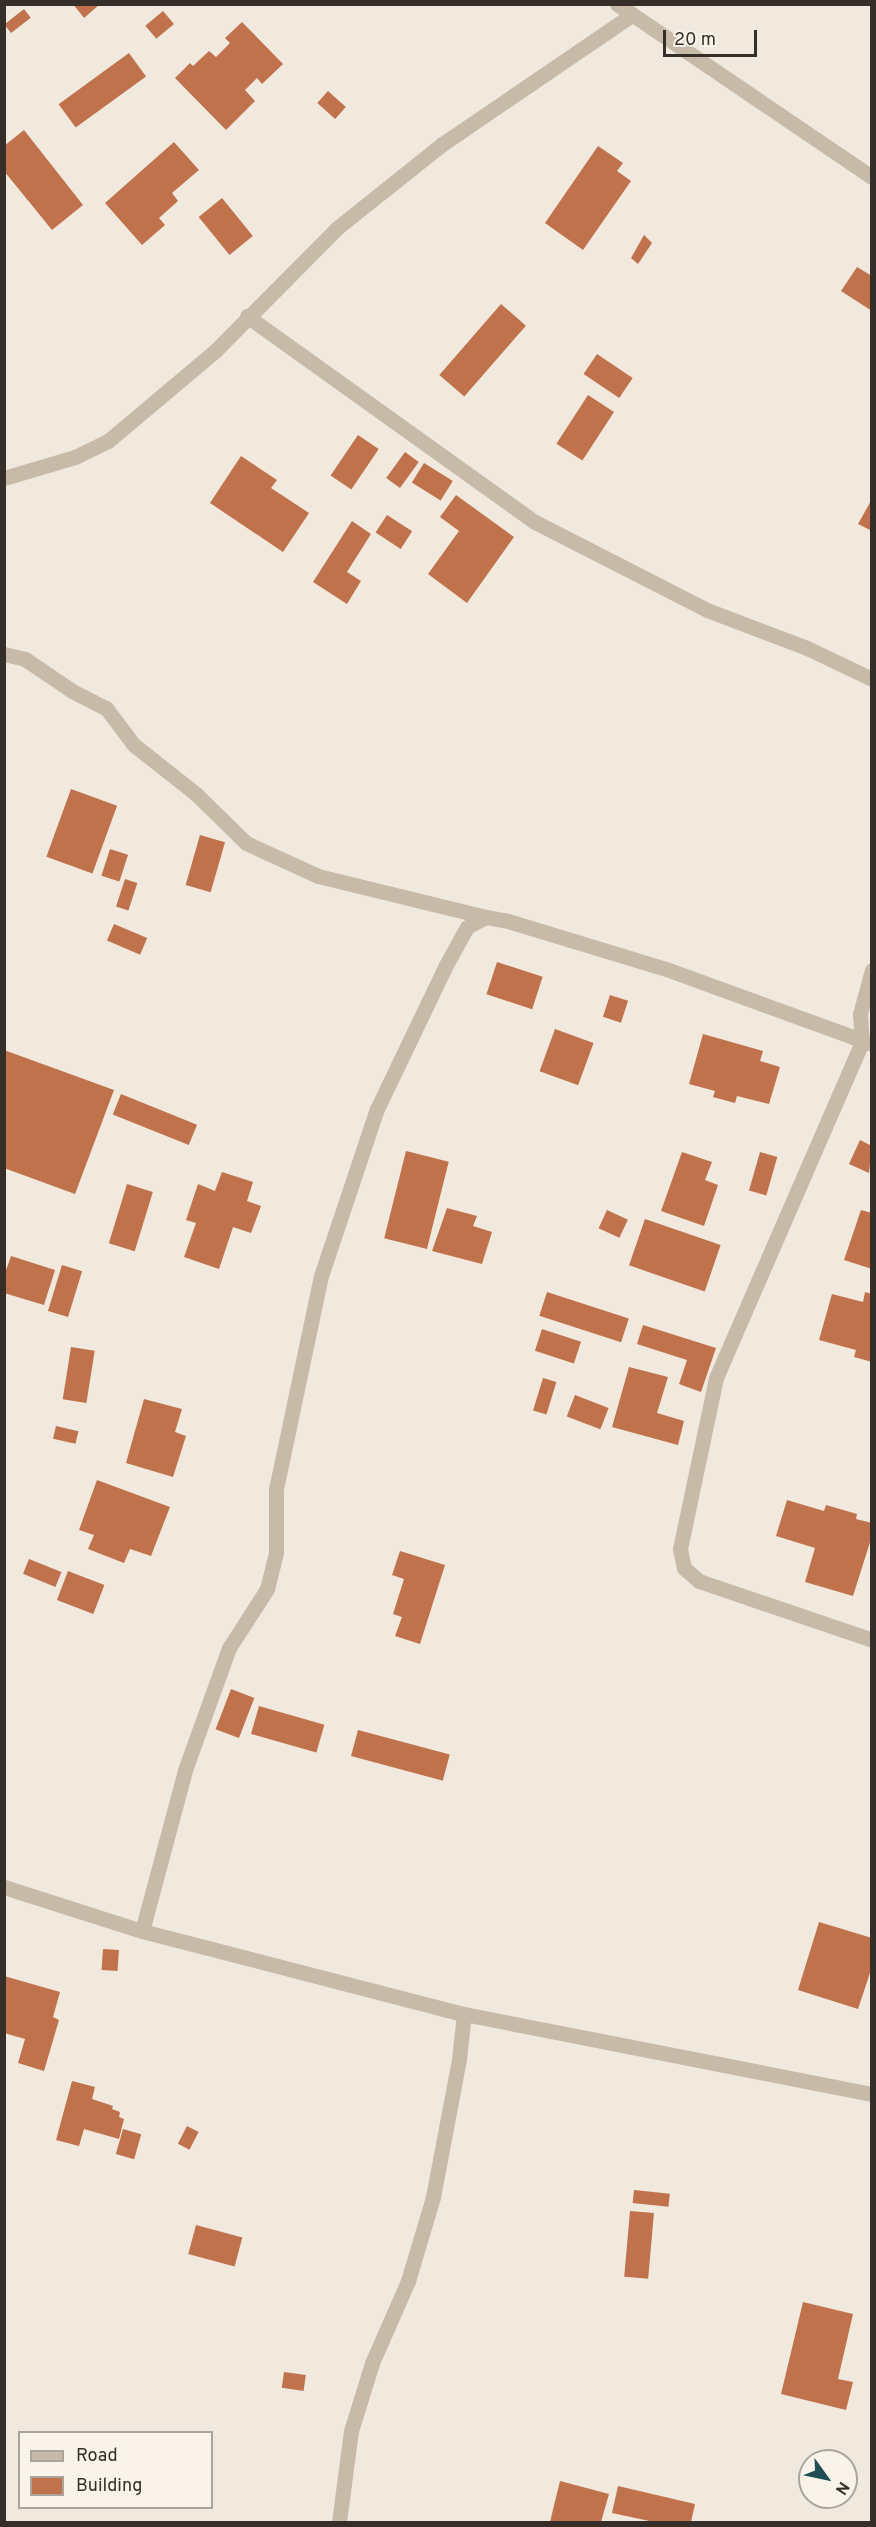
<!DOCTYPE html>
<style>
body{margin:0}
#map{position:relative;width:876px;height:2527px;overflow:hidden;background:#f1e9dd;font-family:Overpass,sans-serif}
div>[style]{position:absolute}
.building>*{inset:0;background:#bf724c;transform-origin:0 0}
.street>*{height:15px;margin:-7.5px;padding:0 7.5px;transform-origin:7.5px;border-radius:7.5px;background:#c8baa9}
span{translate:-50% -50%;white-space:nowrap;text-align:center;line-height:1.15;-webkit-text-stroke:4.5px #f9f3e9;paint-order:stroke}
.frame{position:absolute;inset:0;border:6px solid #362e29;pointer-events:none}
.legend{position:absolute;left:18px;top:2431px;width:195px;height:78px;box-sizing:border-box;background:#f9f3e9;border:2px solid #aba49c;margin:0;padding:8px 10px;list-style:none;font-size:18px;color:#362e29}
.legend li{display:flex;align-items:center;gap:12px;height:30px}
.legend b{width:30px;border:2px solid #aba49c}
.north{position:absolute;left:798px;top:2449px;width:60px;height:60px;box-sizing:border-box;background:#f9f3e9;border:2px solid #aba49c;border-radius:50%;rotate:123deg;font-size:16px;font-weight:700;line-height:24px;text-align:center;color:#362e29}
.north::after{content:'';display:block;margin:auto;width:21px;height:27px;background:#204d55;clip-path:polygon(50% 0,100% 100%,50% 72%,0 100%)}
.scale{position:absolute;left:663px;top:30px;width:94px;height:27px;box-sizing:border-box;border:3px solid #362e29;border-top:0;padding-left:8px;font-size:18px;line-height:21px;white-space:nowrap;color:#362e29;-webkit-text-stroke:4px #f9f3e9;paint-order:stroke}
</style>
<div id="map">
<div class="building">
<i style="clip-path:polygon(73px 4px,100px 4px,84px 18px)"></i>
<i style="left:24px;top:9px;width:11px;height:25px;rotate:52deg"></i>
<i style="left:163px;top:11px;width:17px;height:23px;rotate:50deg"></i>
<i style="clip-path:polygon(242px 22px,283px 64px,262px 84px,257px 78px,245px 90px,255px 101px,226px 130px,175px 78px,190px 63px,193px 66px,209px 51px,216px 57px,230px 43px,225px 38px)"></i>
<i style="left:129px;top:53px;width:29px;height:87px;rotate:54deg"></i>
<i style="left:328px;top:91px;width:24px;height:16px;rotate:42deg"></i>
<i style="clip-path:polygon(24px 130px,83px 205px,52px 230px,4px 171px,4px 146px)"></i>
<i style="clip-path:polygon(174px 142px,199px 170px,172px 193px,178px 201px,159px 218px,165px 225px,142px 245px,105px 203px)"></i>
<i style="clip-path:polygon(598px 146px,623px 163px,617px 171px,631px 181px,583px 250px,545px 223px)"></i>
<i style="left:222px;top:198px;width:49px;height:30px;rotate:51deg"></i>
<i style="clip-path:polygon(644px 235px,652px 243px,638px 264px,631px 258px)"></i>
<i style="clip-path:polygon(857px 267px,872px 276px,872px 311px,841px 291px)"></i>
<i style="left:501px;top:304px;width:33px;height:94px;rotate:41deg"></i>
<i style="left:597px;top:354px;width:43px;height:24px;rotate:34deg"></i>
<i style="left:588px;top:395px;width:31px;height:58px;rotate:33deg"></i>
<i style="left:358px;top:435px;width:25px;height:49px;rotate:34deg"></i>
<i style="left:405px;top:452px;width:17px;height:32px;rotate:36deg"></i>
<i style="clip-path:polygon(241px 456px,277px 480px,271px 488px,309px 513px,283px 552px,210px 503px)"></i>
<i style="left:424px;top:463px;width:34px;height:23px;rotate:32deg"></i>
<i style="clip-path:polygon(456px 495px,514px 537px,467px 603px,428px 574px,459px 531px,440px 517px)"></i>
<i style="clip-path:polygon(872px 499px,872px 531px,858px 524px)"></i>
<i style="left:387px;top:515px;width:30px;height:21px;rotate:33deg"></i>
<i style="clip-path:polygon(352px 521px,371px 534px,347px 572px,361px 581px,347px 604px,313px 582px)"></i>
<i style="left:71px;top:789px;width:49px;height:72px;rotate:20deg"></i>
<i style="left:200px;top:835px;width:26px;height:52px;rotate:16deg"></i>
<i style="left:110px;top:849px;width:19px;height:28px;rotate:18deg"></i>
<i style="left:125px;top:879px;width:13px;height:29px;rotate:18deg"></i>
<i style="left:114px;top:924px;width:36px;height:18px;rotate:23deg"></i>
<i style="left:497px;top:962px;width:48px;height:34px;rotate:18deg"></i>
<i style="left:610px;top:995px;width:19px;height:23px;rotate:18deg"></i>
<i style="left:555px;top:1029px;width:41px;height:45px;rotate:20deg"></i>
<i style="clip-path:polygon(703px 1034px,763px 1051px,760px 1061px,780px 1067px,769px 1104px,737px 1096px,735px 1103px,713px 1097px,715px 1091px,689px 1084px)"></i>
<i style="clip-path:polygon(4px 1050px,114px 1090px,75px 1194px,4px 1168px)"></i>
<i style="left:121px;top:1094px;width:82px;height:22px;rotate:22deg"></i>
<i style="clip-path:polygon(860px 1140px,872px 1146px,869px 1173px,849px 1164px)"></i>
<i style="left:406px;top:1151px;width:44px;height:90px;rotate:14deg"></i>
<i style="clip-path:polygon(682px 1152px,712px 1162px,705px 1180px,718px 1185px,704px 1226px,661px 1211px)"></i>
<i style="left:760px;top:1152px;width:18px;height:40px;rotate:16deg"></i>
<i style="clip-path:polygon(222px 1172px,253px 1182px,247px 1201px,261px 1206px,251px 1233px,233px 1227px,219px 1269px,184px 1257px,196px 1223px,186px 1220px,198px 1184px,215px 1191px)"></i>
<i style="left:127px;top:1184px;width:27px;height:62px;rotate:17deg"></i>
<i style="clip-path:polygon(447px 1208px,477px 1216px,473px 1226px,492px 1232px,482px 1264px,432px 1251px)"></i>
<i style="left:607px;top:1210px;width:23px;height:20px;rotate:25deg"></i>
<i style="clip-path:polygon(861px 1210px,872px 1213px,872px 1269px,844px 1260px)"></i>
<i style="left:645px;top:1219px;width:80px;height:49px;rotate:19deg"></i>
<i style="clip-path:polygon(11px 1256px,55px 1270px,44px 1305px,4px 1293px,4px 1276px)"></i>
<i style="left:62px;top:1265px;width:21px;height:48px;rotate:17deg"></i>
<i style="left:547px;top:1292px;width:86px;height:25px;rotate:18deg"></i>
<i style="clip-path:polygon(865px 1292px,872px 1294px,872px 1362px,854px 1357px,856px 1350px,819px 1340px,832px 1294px,863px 1302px)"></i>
<i style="clip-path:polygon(643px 1325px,716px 1348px,701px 1392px,679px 1384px,687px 1360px,637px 1344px)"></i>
<i style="left:542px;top:1329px;width:41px;height:23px;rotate:18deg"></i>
<i style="left:71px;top:1347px;width:24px;height:53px;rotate:9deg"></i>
<i style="clip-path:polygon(629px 1367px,668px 1377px,657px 1413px,684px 1421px,678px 1445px,612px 1427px)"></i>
<i style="left:543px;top:1378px;width:14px;height:34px;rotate:17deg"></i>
<i style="left:575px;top:1395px;width:36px;height:23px;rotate:21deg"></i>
<i style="clip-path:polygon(144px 1399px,182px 1409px,175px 1432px,186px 1436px,173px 1477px,126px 1463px)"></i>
<i style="left:56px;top:1426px;width:23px;height:13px;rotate:13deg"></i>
<i style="clip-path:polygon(97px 1480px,170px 1507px,151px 1556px,130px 1549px,124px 1563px,88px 1549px,94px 1535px,79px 1530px)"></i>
<i style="clip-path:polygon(787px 1500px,824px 1511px,826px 1505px,857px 1514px,856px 1519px,872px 1523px,872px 1536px,853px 1596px,805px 1582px,815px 1548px,776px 1536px)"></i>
<i style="clip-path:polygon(400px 1551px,445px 1565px,420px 1644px,395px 1636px,402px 1617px,393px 1614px,404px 1579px,392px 1575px)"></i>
<i style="left:29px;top:1559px;width:35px;height:16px;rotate:22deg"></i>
<i style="left:68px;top:1571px;width:39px;height:31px;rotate:21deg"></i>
<i style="left:231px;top:1689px;width:25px;height:43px;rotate:21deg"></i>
<i style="left:259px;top:1706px;width:68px;height:29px;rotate:16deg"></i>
<i style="left:358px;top:1730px;width:95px;height:27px;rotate:15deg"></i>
<i style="clip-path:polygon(819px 1922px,872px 1938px,872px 1967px,858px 2009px,798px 1990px)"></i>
<i style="left:103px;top:1949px;width:16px;height:21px;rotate:4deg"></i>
<i style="clip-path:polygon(4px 1976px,60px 1992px,53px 2017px,59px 2020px,44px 2071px,18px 2063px,25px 2039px,4px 2033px)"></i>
<i style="clip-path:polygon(72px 2081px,95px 2087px,92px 2099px,113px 2106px,112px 2109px,120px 2112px,119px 2117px,124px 2119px,119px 2139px,84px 2129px,79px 2146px,56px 2140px)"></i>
<i style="left:187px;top:2126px;width:13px;height:20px;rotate:27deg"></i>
<i style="left:123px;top:2129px;width:19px;height:26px;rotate:16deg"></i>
<i style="left:634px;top:2190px;width:36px;height:13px;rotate:6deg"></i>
<i style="left:630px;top:2211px;width:24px;height:66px;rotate:5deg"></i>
<i style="left:196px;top:2225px;width:48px;height:30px;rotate:15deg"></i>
<i style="clip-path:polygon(803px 2302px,853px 2314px,838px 2379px,853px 2382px,846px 2410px,781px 2394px)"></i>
<i style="left:284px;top:2372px;width:22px;height:16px;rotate:8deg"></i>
<i style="clip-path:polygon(560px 2481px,609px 2494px,601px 2522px,550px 2522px)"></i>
<i style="clip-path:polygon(618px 2486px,695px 2504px,691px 2522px,654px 2522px,612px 2513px)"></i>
</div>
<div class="street">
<i style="left:617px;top:4px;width:308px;rotate:34.2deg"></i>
<i style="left:247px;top:316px;width:354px;rotate:35.6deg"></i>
<i style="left:535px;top:522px;width:193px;rotate:27.1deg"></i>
<i style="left:707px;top:610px;width:107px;rotate:20.8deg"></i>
<i style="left:807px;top:648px;width:72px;rotate:25.5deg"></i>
<i style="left:4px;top:478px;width:74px;rotate:-16.5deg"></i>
<i style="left:75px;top:457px;width:37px;rotate:-26deg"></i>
<i style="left:108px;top:441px;width:141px;rotate:-40.1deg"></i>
<i style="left:216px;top:350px;width:172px;rotate:-45.2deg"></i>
<i style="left:337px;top:228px;width:133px;rotate:-38.6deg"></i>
<i style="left:441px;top:145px;width:229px;rotate:-34.3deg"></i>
<i style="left:4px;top:654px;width:22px;rotate:13deg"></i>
<i style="left:25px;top:659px;width:57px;rotate:34.2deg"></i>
<i style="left:72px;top:691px;width:38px;rotate:27deg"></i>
<i style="left:106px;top:708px;width:46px;rotate:52.9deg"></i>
<i style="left:134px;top:745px;width:79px;rotate:38.3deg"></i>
<i style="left:196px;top:794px;width:70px;rotate:44.4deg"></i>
<i style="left:246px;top:843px;width:79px;rotate:24.6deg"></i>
<i style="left:318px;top:876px;width:173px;rotate:13.7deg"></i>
<i style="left:872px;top:970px;width:46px;rotate:105.3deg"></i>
<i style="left:860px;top:1014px;width:28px;rotate:86deg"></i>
<i style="left:862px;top:1042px;width:366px;rotate:113.5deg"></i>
<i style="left:716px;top:1378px;width:175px;rotate:101.9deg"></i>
<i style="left:680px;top:1549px;width:19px;rotate:78deg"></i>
<i style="left:684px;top:1568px;width:20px;rotate:41deg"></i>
<i style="left:699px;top:1581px;width:183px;rotate:18.8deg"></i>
<i style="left:4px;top:1887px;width:145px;rotate:17.7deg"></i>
<i style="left:142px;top:1931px;width:333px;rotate:14.5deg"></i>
<i style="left:464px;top:2014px;width:416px;rotate:11.1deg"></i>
<i style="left:142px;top:1931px;width:167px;rotate:-75deg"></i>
<i style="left:185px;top:1770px;width:130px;rotate:-70.2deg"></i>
<i style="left:229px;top:1648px;width:70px;rotate:-57.2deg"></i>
<i style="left:267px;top:1589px;width:38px;rotate:-76deg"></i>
<i style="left:276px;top:1552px;width:63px;rotate:-90deg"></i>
<i style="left:276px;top:1489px;width:218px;rotate:-78.1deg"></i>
<i style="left:321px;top:1276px;width:176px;rotate:-71.5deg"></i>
<i style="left:377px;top:1109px;width:160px;rotate:-64.4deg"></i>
<i style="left:446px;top:965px;width:43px;rotate:-61.1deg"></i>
<i style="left:467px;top:927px;width:21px;rotate:-28deg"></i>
<i style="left:486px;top:917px;width:22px;rotate:10deg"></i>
<i style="left:508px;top:921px;width:168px;rotate:16.9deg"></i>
<i style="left:669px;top:970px;width:216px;rotate:20deg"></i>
<i style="left:339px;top:2522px;width:92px;rotate:-82.5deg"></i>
<i style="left:351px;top:2431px;width:71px;rotate:-72.8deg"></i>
<i style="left:372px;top:2363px;width:90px;rotate:-66.3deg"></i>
<i style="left:408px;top:2281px;width:88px;rotate:-73.4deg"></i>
<i style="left:433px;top:2197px;width:140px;rotate:-79.3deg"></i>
<i style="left:459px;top:2059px;width:45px;rotate:-83.7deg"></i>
</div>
<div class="frame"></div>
<ul class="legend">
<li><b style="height:8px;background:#c8baa9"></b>Road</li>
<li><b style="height:16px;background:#bf724c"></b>Building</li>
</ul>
<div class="north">N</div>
<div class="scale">20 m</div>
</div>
